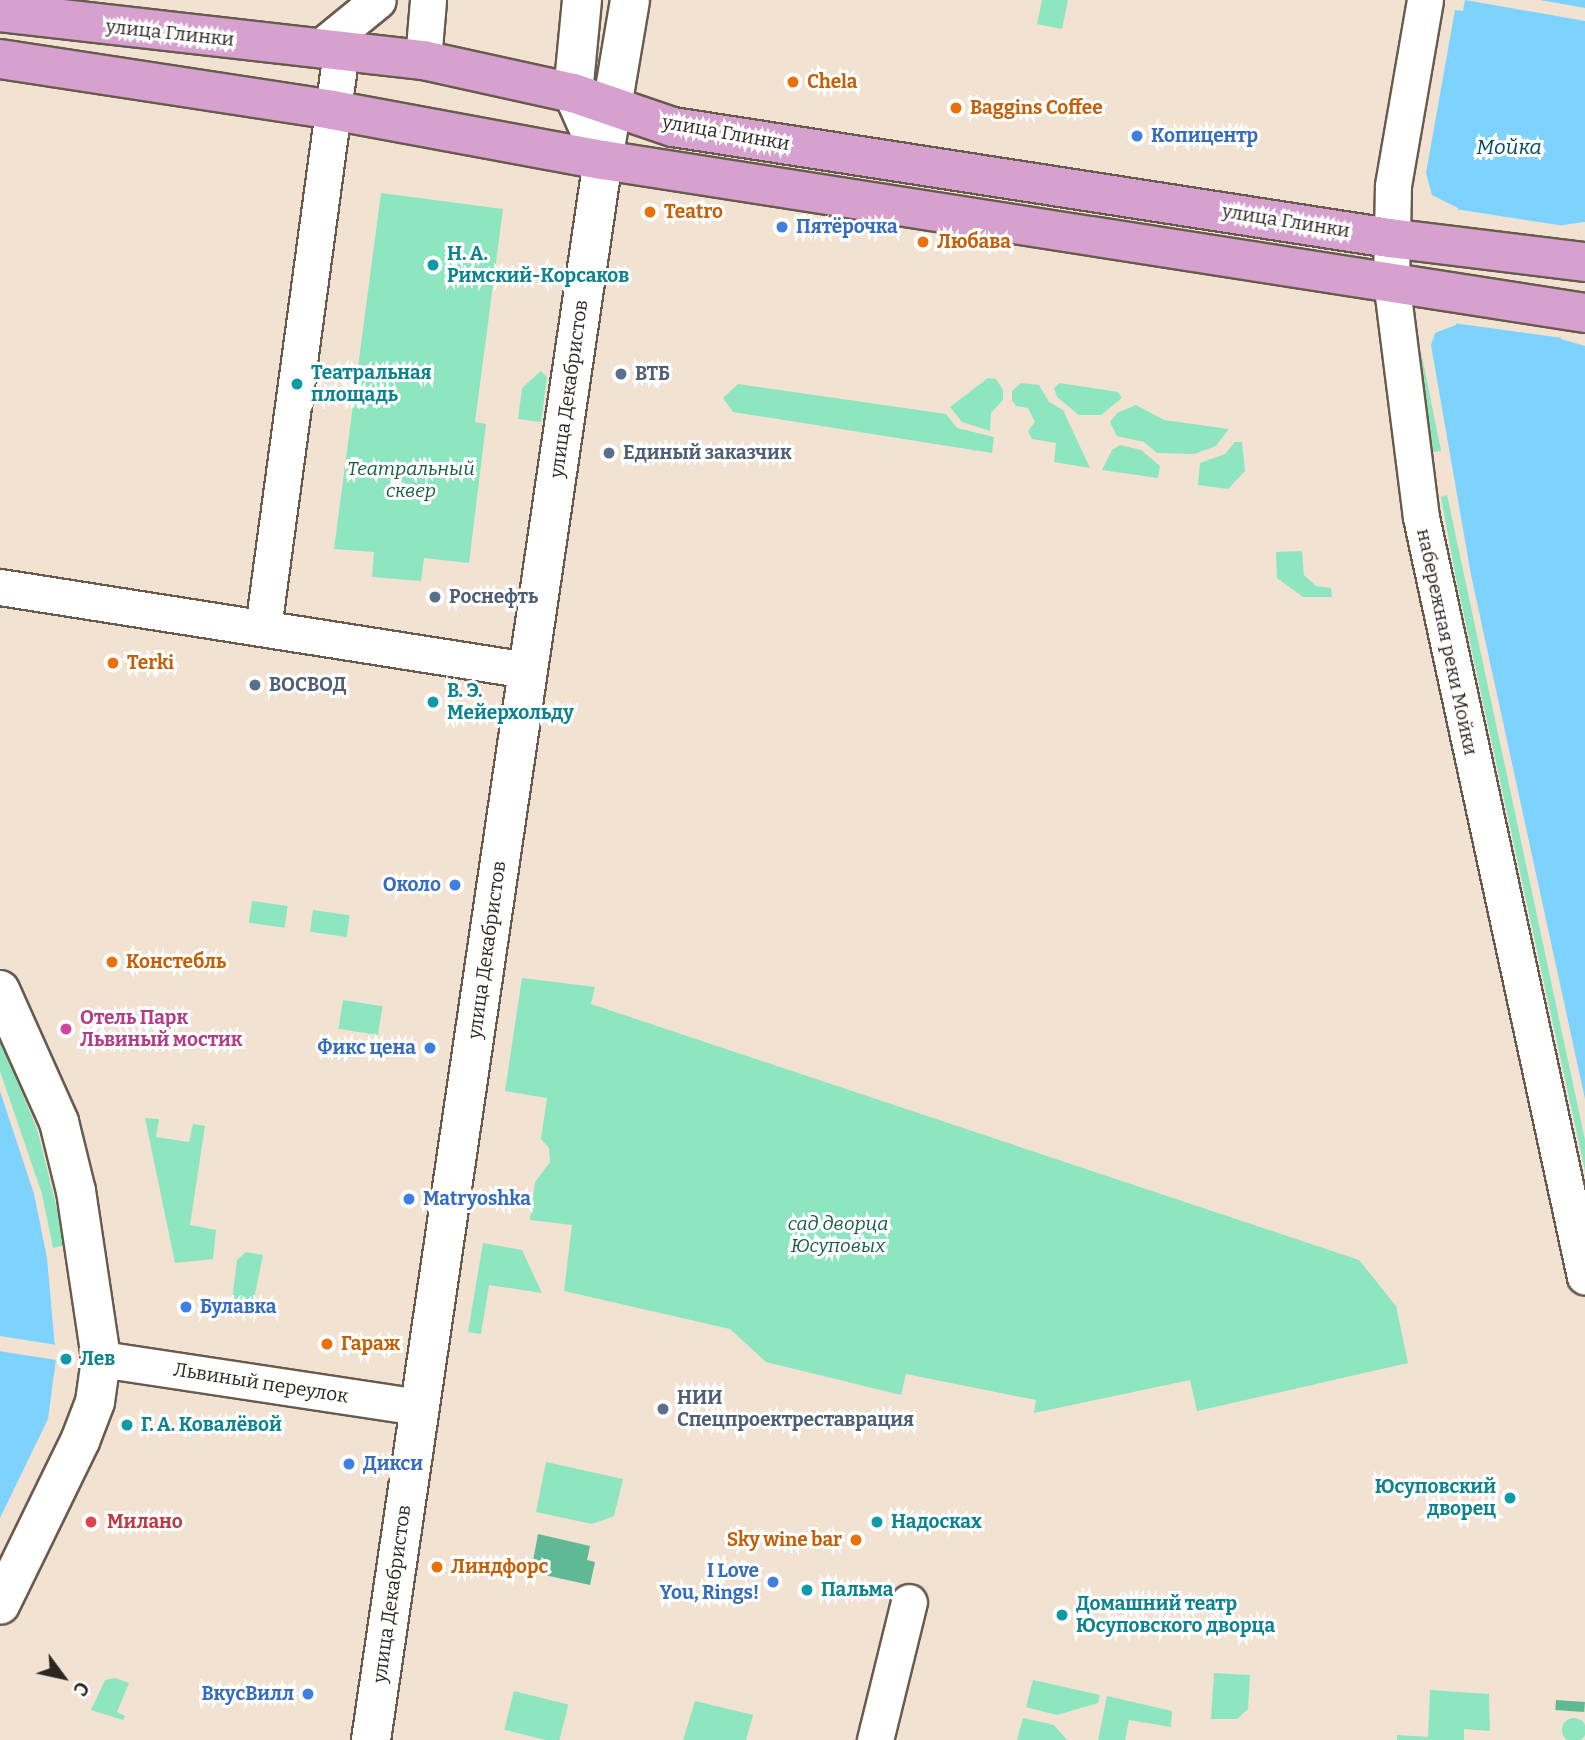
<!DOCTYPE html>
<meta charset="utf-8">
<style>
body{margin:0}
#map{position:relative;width:1585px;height:1740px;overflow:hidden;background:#f1e2d2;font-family:Bitter,serif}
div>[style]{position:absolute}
.green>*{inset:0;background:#8ee6c0;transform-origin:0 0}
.round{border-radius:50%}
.forest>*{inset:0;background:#5fb994;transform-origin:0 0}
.water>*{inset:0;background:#7dd2fe}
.pier>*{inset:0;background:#f1e2d2;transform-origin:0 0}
.roads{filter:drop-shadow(2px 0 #685b4d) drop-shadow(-2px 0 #685b4d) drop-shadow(0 2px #685b4d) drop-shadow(0 -2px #685b4d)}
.street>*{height:35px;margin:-17.5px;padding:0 17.5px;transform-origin:17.5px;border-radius:17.5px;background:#fff}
.secondary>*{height:38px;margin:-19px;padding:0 19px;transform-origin:19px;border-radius:19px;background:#fff}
.primary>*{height:38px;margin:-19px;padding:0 19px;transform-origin:19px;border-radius:19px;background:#d6a0cf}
.dots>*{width:19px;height:19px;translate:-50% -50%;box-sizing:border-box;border:4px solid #fff;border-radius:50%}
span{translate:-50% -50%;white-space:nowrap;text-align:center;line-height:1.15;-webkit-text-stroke:6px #fff;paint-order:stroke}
.street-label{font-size:19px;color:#2d2721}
.food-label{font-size:19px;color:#c56008;font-weight:700}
.left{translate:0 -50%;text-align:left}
.right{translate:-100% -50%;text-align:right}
.shop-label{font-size:19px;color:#366cbe;font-weight:700}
.culture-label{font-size:19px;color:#0d838f;font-weight:700}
.service-label{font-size:19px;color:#4e5e75;font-weight:700}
.park-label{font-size:19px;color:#165c43;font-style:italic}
.hotel-label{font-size:19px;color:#b23c85;font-weight:700}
.health-label{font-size:19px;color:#be3a42;font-weight:700}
.water-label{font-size:21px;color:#024c69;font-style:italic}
.north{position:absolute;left:28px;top:1642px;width:70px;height:70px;-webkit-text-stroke:5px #fff;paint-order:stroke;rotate:123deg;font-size:19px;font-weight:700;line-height:28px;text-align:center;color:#2d2721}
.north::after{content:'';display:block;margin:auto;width:24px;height:32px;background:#2d2721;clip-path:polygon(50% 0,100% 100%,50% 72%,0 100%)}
</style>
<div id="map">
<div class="green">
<i style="clip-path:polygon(1042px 0,1068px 0,1062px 29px,1037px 24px)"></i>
<i style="clip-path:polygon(381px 193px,503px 209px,475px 422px,486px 424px,469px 563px,424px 558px,421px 581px,372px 577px,374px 552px,334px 549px)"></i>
<i style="clip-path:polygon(1421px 351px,1441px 451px,1433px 452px,1423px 381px)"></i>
<i style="clip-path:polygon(541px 371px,547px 377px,541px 422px,518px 419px,522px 388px)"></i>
<i style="clip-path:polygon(988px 378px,996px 379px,1003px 390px,1003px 400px,991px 413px,990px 431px,962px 422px,950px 407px)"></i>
<i style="clip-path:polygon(1021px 383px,1039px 385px,1049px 402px,1063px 410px,1090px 468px,1054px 462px,1056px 443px,1032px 439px,1028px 431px,1035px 422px,1028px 408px,1016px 406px,1012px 400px,1012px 391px)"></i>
<i style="clip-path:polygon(1060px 383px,1118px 392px,1122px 398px,1101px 415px,1079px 415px,1057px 397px,1054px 388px)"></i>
<i style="clip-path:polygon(738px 384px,946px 414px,957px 428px,994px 437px,992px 453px,733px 412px,723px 398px)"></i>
<i style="clip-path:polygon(1136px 405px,1164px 420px,1229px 429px,1216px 446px,1194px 454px,1157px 453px,1144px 442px,1117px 436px,1110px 422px,1117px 413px)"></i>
<i style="clip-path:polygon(1235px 442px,1242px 442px,1245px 471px,1228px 489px,1198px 485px,1200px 463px,1225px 454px)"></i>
<i style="clip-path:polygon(1120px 445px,1141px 450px,1160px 466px,1158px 478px,1102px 470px,1112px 450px)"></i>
<i style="clip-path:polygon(1447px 495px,1585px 1140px,1585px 1171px,1456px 578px,1441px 497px)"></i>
<i style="clip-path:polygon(1302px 551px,1304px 575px,1316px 586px,1331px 588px,1332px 597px,1303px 597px,1277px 578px,1276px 552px)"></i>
<i style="left:252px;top:901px;width:36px;height:22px;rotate:8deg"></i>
<i style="left:313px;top:910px;width:37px;height:22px;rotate:8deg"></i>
<i style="clip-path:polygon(522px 978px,595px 987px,591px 1004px,1359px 1260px,1396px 1306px,1408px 1363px,1197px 1411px,1190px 1380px,1034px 1413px,1036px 1400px,906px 1374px,901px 1395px,766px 1362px,730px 1329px,564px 1291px,572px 1225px,530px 1220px,535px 1182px,550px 1162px,549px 1148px,541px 1139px,547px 1098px,505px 1091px)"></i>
<i style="left:343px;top:1000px;width:40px;height:29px;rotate:9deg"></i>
<i style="clip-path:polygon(0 1040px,37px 1129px,66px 1245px,53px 1248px,42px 1194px,0 1071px)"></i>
<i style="clip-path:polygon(145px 1118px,159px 1119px,156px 1137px,189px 1142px,193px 1124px,205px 1126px,190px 1225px,216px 1230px,213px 1259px,175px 1263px)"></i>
<i style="clip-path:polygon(483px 1243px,522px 1250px,542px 1293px,489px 1285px,481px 1334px,468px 1332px)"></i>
<i style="clip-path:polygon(246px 1252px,263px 1255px,253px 1304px,232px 1301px,237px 1260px)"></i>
<i style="clip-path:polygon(546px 1462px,623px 1479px,614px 1516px,592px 1524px,536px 1512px)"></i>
<i style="clip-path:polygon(1214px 1673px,1250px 1675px,1248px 1709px,1237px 1719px,1211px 1719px)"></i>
<i style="clip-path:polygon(115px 1678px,129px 1683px,117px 1712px,125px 1716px,123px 1720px,91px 1710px,105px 1680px)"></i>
<i style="clip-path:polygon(1033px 1680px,1100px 1695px,1098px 1703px,1057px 1715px,1026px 1707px)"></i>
<i style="clip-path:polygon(1430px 1690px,1489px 1694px,1490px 1731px,1464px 1729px,1464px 1740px,1397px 1740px,1397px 1735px,1428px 1737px)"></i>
<i style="left:514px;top:1691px;width:56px;height:40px;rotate:14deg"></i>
<i style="clip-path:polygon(1107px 1696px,1172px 1711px,1171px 1727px,1129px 1720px,1125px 1740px,1098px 1740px)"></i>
<i style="clip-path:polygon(695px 1701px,753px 1715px,746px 1740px,683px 1740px)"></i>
<i style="clip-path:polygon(1023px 1718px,1054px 1725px,1067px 1740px,1017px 1740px)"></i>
<i class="round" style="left:1562px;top:1718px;width:24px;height:24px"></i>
</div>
<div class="forest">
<i style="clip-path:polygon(538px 1534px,590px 1546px,587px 1560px,595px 1562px,590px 1585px,531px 1572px)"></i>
<i style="left:1556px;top:1700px;width:29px;height:10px;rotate:4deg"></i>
</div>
<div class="water">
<i style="clip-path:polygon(1465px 0,1585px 0,1585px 222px,1563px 225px,1561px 339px,1585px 346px,1585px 1099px,1471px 575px,1431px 345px,1435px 333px,1456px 325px,1458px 208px,1432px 195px,1426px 173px,1455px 10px,1463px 11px)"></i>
<i style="clip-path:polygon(0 1091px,34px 1194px,47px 1258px,56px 1359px,48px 1419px,0 1518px)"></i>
</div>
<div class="pier">
<i style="clip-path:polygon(1465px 0,1540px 0,1585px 8px,1585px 21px)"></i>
<i style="clip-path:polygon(1455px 209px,1565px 226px,1563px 338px,1453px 323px)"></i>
<i style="left:0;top:1336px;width:61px;height:15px;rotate:9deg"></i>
</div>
<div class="roads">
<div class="street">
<i style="left:1425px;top:0;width:189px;rotate:99.8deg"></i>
<i style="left:1393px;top:186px;width:94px;rotate:91.2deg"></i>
<i style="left:1391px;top:280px;width:239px;rotate:82.8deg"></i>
<i style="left:1421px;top:517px;width:777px;rotate:77.82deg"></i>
<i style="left:318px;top:49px;width:77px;rotate:-39.2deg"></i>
<i style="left:423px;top:60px;width:60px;rotate:-85.2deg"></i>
<i style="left:0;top:587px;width:533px;rotate:8.95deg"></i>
<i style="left:263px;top:628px;width:582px;rotate:-82.3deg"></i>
<i style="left:101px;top:1359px;width:323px;rotate:8.6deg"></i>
<i style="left:875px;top:1740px;width:142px;rotate:-76.2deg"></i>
</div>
<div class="secondary">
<i style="left:582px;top:0;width:93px;rotate:95.5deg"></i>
<i style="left:573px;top:93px;width:73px;rotate:65.9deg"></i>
<i style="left:0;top:990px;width:145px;rotate:65.9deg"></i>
<i style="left:59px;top:1122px;width:71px;rotate:76.2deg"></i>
<i style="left:76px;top:1191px;width:170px;rotate:81.5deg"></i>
<i style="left:101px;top:1359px;width:43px;rotate:97.9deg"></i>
<i style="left:95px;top:1402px;width:42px;rotate:111deg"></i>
<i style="left:80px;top:1441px;width:182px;rotate:116deg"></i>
<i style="left:371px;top:1740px;width:1597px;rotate:-81.65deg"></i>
<i style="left:603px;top:160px;width:162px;rotate:-80.4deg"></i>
</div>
<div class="primary">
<i style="left:0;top:12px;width:426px;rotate:6.5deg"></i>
<i style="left:423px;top:60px;width:154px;rotate:12.4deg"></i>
<i style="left:573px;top:93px;width:106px;rotate:18.8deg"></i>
<i style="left:673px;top:127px;width:725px;rotate:8.81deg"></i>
<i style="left:1389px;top:238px;width:197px;rotate:7deg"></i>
<i style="left:0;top:59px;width:336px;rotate:8.7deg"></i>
<i style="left:332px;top:110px;width:276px;rotate:10.5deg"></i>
<i style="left:603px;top:160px;width:994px;rotate:8.86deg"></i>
</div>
</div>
<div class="dots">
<i style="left:793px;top:82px;background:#e8710a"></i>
<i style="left:956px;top:108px;background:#e8710a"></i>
<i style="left:1137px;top:136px;background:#3f7fe0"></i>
<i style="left:650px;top:212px;background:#e8710a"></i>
<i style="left:782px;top:227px;background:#3f7fe0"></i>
<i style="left:923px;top:242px;background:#e8710a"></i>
<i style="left:433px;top:265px;background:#0f9aa8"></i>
<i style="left:621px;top:374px;background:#5c6f8a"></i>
<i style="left:297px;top:384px;background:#0f9aa8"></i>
<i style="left:609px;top:453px;background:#5c6f8a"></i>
<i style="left:435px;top:597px;background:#5c6f8a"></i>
<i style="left:113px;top:663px;background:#e8710a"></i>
<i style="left:255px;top:685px;background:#5c6f8a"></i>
<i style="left:433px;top:702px;background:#0f9aa8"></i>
<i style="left:455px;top:885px;background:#3f7fe0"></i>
<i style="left:112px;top:962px;background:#e8710a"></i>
<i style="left:66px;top:1029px;background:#d1479c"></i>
<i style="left:430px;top:1048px;background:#3f7fe0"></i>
<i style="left:409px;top:1199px;background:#3f7fe0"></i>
<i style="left:186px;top:1307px;background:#3f7fe0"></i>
<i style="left:327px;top:1344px;background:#e8710a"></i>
<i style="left:66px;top:1359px;background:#0f9aa8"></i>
<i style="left:663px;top:1409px;background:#5c6f8a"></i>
<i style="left:127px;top:1425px;background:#0f9aa8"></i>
<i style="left:349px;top:1464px;background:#3f7fe0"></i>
<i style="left:1510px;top:1498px;background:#0f9aa8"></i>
<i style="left:91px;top:1522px;background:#e0444e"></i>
<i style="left:877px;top:1522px;background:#0f9aa8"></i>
<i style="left:856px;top:1540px;background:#e8710a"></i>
<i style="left:437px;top:1567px;background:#e8710a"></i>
<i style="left:773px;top:1582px;background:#3f7fe0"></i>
<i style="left:807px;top:1590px;background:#0f9aa8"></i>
<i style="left:1062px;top:1615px;background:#0f9aa8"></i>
<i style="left:308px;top:1694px;background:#3f7fe0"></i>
</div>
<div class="street-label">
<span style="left:170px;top:33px;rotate:6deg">улица Глинки</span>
<span style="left:726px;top:133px;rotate:10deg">улица Глинки</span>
<span style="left:1286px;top:221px;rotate:9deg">улица Глинки</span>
<span style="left:569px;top:389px;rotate:-82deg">улица Декабристов</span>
<span style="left:1447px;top:642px;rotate:78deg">набережная реки Мойки</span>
<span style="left:487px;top:950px;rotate:-82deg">улица Декабристов</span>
<span style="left:261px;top:1383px;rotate:9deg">Львиный переулок</span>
<span style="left:392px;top:1594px;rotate:-82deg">улица Декабристов</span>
</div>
<div class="food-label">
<span class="left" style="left:807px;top:82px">Chela</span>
<span class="left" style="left:970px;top:108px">Baggins Coffee</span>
<span class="left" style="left:664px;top:212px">Teatro</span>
<span class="left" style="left:937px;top:242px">Любава</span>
<span class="left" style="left:127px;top:663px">Terki</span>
<span class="left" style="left:126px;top:962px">Констебль</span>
<span class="left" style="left:341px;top:1344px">Гараж</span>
<span class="right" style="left:842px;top:1540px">Sky wine bar</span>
<span class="left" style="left:451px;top:1567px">Линдфорс</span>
</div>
<div class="shop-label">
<span class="left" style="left:1151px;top:136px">Копицентр</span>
<span class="left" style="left:796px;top:227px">Пятёрочка</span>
<span class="right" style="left:441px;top:885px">Около</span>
<span class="right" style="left:416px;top:1048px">Фикс цена</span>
<span class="left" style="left:423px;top:1199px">Matryoshka</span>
<span class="left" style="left:200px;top:1307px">Булавка</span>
<span class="left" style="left:363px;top:1464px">Дикси</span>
<span class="right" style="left:759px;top:1582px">I Love<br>You, Rings!</span>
<span class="right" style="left:294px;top:1694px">ВкусВилл</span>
</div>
<div class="culture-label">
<span class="left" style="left:447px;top:265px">Н. А.<br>Римский-Корсаков</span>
<span class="left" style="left:311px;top:384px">Театральная<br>площадь</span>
<span class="left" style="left:447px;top:702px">В. Э.<br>Мейерхольду</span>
<span class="left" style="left:80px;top:1359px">Лев</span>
<span class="left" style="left:141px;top:1425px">Г. А. Ковалёвой</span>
<span class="right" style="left:1496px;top:1498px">Юсуповский<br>дворец</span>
<span class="left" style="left:891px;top:1522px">Надосках</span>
<span class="left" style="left:821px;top:1590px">Пальма</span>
<span class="left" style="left:1076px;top:1615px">Домашний театр<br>Юсуповского дворца</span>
</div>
<div class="service-label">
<span class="left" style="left:635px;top:374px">ВТБ</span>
<span class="left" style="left:623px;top:453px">Единый заказчик</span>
<span class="left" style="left:449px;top:597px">Роснефть</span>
<span class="left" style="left:269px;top:685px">ВОСВОД</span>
<span class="left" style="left:677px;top:1409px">НИИ<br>Спецпроектреставрация</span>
</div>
<div class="park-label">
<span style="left:411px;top:480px">Театральный<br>сквер</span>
<span style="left:838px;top:1235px">сад дворца<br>Юсуповых</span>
</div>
<div class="hotel-label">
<span class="left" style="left:80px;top:1029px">Отель Парк<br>Львиный мостик</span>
</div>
<div class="health-label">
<span class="left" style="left:107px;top:1522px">Милано</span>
</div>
<div class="water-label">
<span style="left:1509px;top:147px">Мойка</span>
</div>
<div class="north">С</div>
</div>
